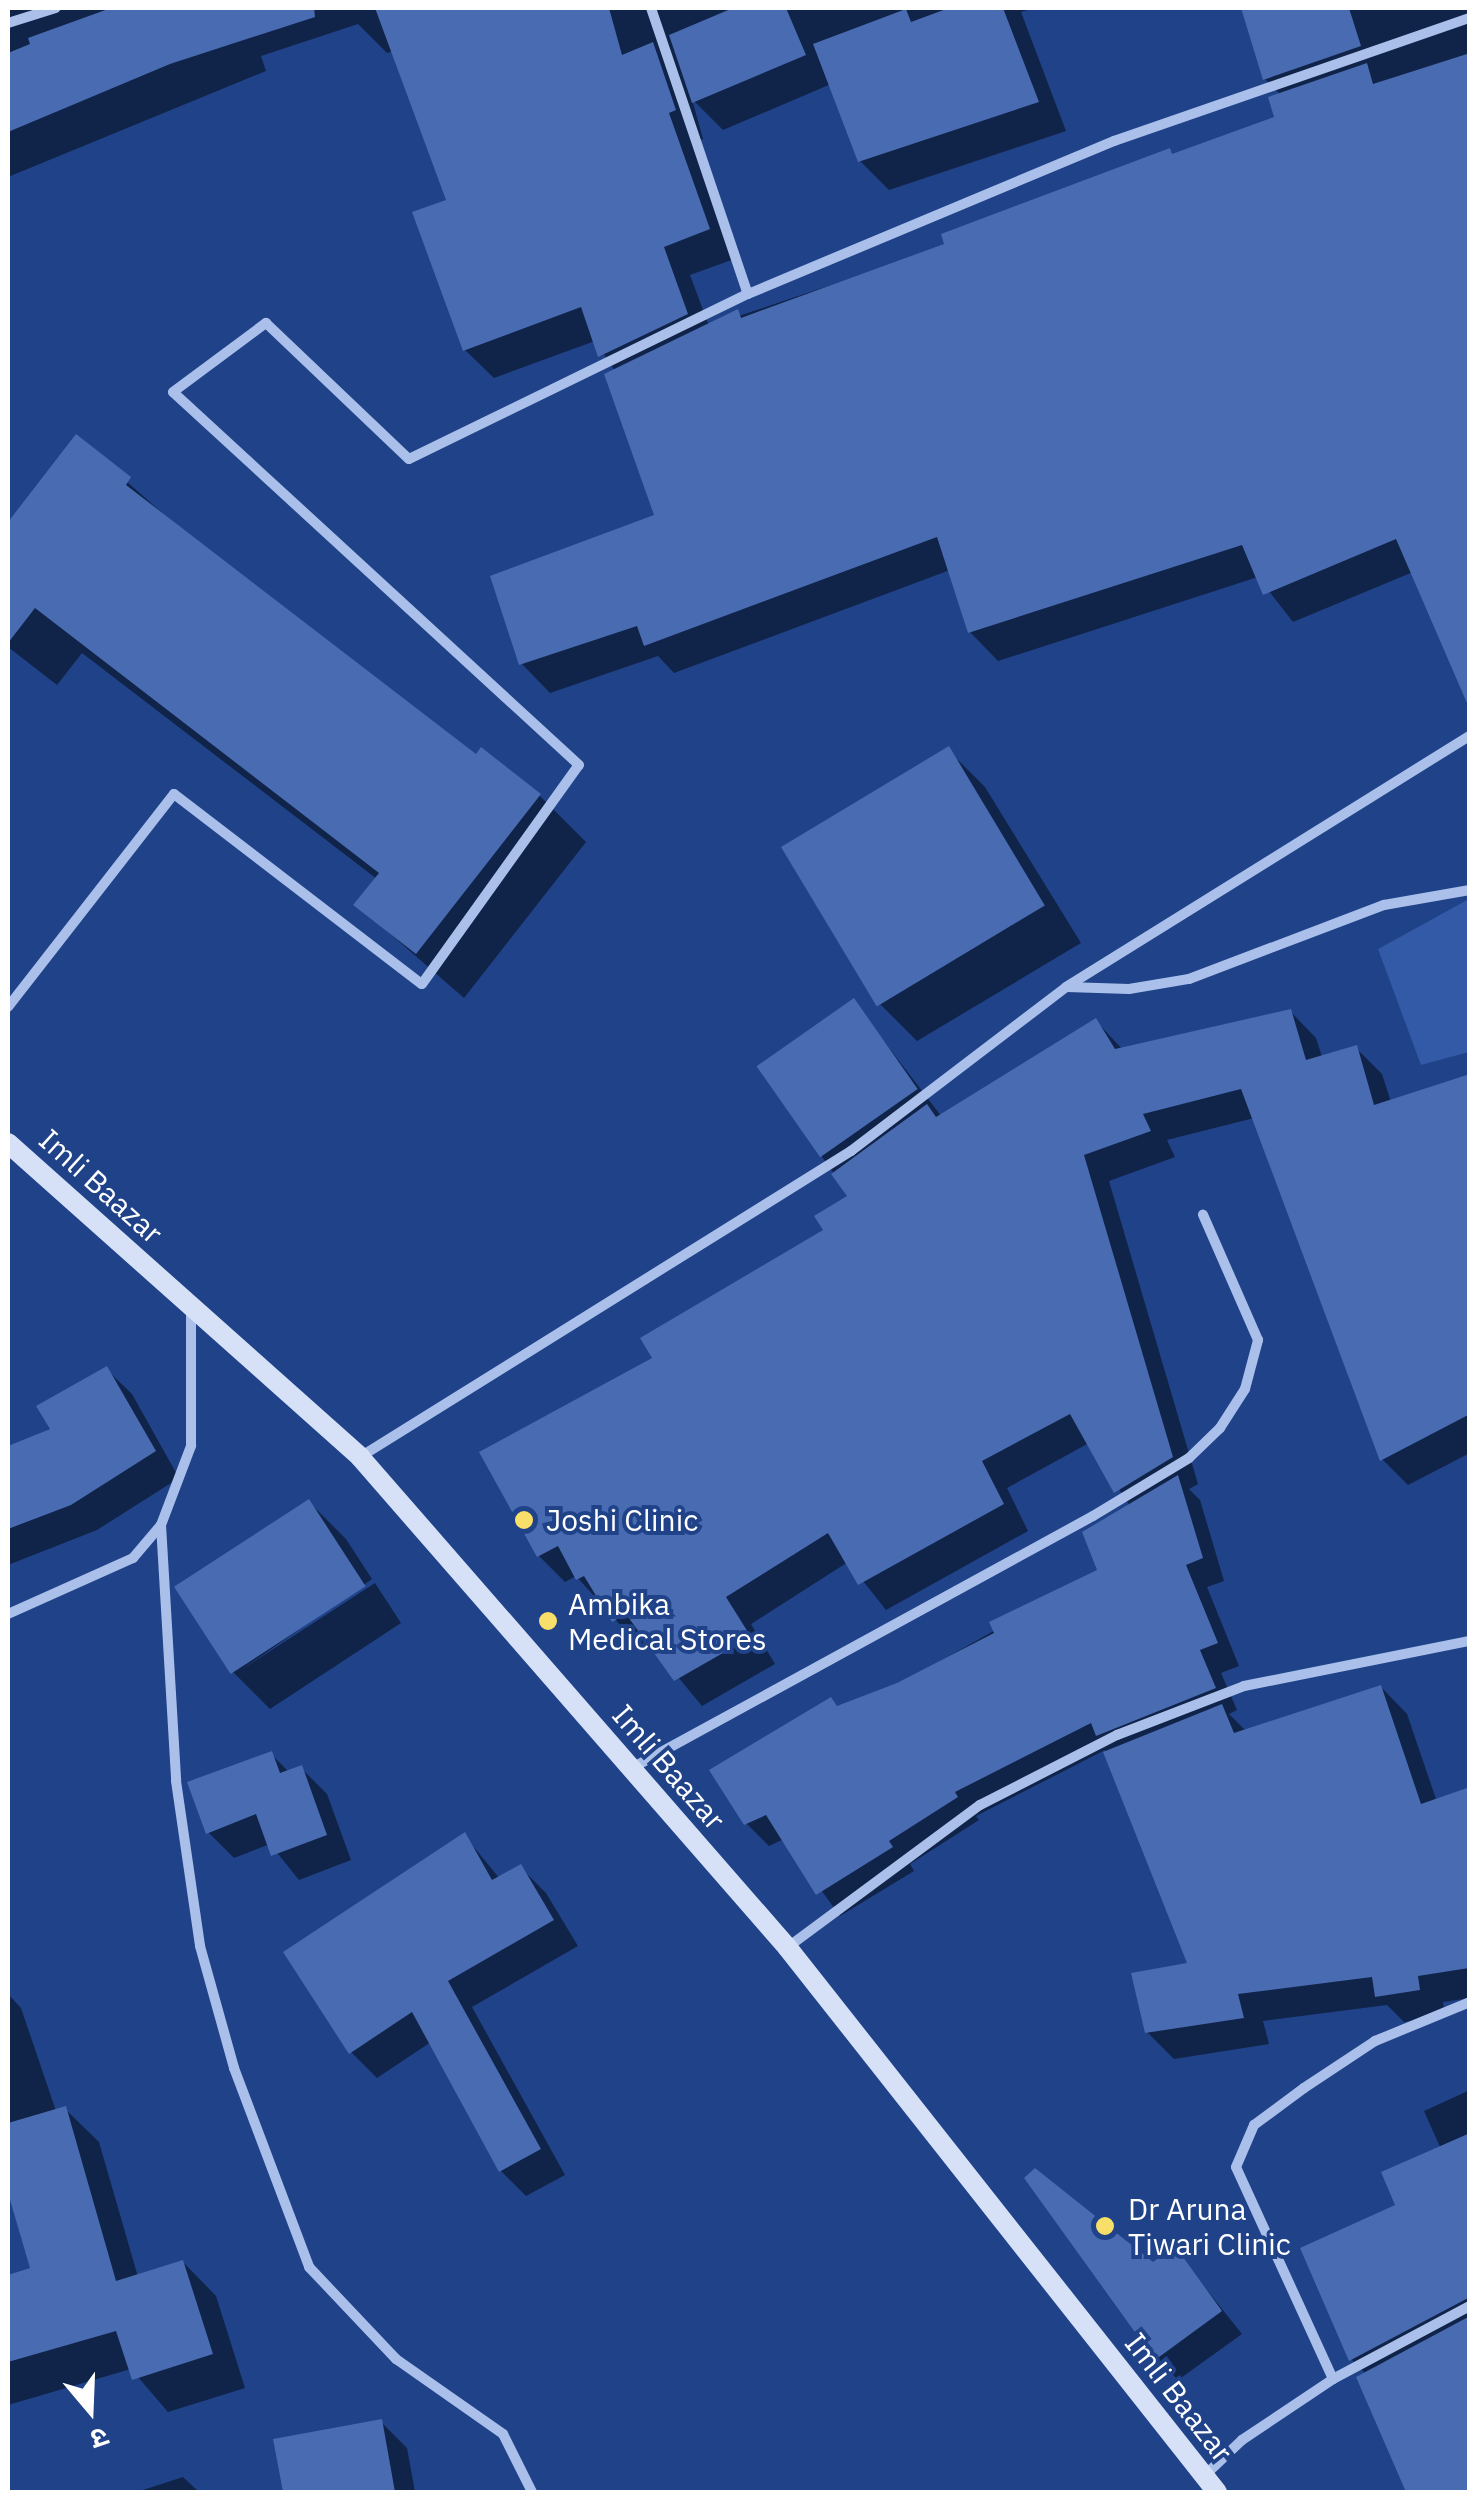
<!DOCTYPE html>
<meta charset="utf-8">
<style>
body{margin:0}
#map{position:relative;width:1477px;height:2500px;overflow:hidden;background:#1f4288;font-family:"IBM Plex Sans","Noto Sans Devanagari",sans-serif}
div>[style]{position:absolute}
.green>*{inset:0;background:#335aa6}
.shadow>*{inset:0;background:#0007}
.building>*{inset:0;background:#486bb1;transform-origin:0 0}
.minor>*{height:10px;margin:-5px;padding:0 5px;transform-origin:5px;border-radius:5px;background:#aac0eb}
.secondary>*{height:20px;margin:-10px;padding:0 10px;transform-origin:10px;border-radius:10px;background:#d6e1f8}
.dots>*{width:28px;height:28px;translate:-50% -50%;box-sizing:border-box;border:5px solid #1f4288;border-radius:50%}
span{translate:-50% -50%;white-space:nowrap;text-align:center;line-height:1.15;-webkit-text-stroke:8px #1f4288;paint-order:stroke}
.street-label{font-size:30px;color:#fff}
.poi-label{font-size:30px;color:#fff}
.left{translate:0 -50%;text-align:left}
.frame{position:absolute;inset:0;border:10px solid #fff;pointer-events:none}
.north{position:absolute;left:40px;top:2360px;width:100px;height:100px;-webkit-text-stroke:8px #1f4288;paint-order:stroke;rotate:161deg;font-size:28px;font-weight:700;line-height:40px;text-align:center;color:#fff}
.north::after{content:'';display:block;margin:auto;width:35px;height:45px;background:#fff;clip-path:polygon(50% 0,100% 100%,50% 72%,0 100%)}
</style>
<div id="map">
<div class="green">
<i style="clip-path:polygon(1469px 899px,1469px 1052px,1421px 1065px,1378px 949px)"></i>
</div>
<div class="shadow">
<i style="clip-path:polygon(8px 8px,1035px 8px,1021px 12px,1066px 131px,889px 190px,860px 161px,831px 84px,723px 130px,692px 99px,703px 139px,696px 142px,737px 258px,690px 275px,709px 326px,947px 246px,1277px 119px,1281px 95px,1265px 79px,1244px 8px,1470px 8px,1470px 687px,1413px 572px,1293px 622px,1258px 577px,998px 661px,970px 632px,950px 570px,674px 673px,658px 656px,550px 693px,522px 664px,657px 517px,615px 371px,595px 341px,494px 378px,465px 350px,449px 202px,394px 51px,387px 53px,358px 24px,261px 56px,266px 71px,8px 177px)"></i>
<i style="clip-path:polygon(76px 437px,176px 525px,476px 758px,540px 796px,586px 842px,464px 998px,357px 905px,377px 879px,82px 653px,57px 685px,8px 647px,8px 526px)"></i>
<i style="clip-path:polygon(948px 750px,985px 787px,1081px 943px,917px 1041px,880px 1004px)"></i>
<i style="clip-path:polygon(854px 1002px,942px 1117px,1096px 1021px,1123px 1050px,1290px 1011px,1316px 1038px,1322px 1057px,1356px 1048px,1382px 1074px,1391px 1102px,1470px 1076px,1470px 1453px,1408px 1485px,1382px 1459px,1254px 1118px,1167px 1140px,1175px 1157px,1109px 1181px,1198px 1484px,1189px 1489px,1200px 1500px,1224px 1581px,1207px 1587px,1239px 1666px,1221px 1673px,1237px 1710px,1229px 1714px,1247px 1732px,1381px 1687px,1407px 1714px,1437px 1802px,1470px 1789px,1470px 1998px,1443px 2002px,1445px 2016px,1404px 2022px,1387px 2005px,1263px 2021px,1269px 2044px,1174px 2059px,1147px 2032px,1190px 1965px,1105px 1750px,976px 1816px,979px 1820px,910px 1864px,914px 1871px,840px 1916px,784px 1839px,769px 1846px,746px 1823px,831px 1700px,839px 1708px,898px 1685px,1100px 1571px,1130px 1506px,1089px 1443px,1007px 1488px,1028px 1531px,886px 1610px,848px 1562px,751px 1624px,775px 1664px,702px 1706px,649px 1642px,640px 1647px,576px 1576px,565px 1582px,539px 1556px,655px 1359px,826px 1231px,850px 1197px,760px 1067px)"></i>
<i style="clip-path:polygon(106px 1369px,132px 1394px,179px 1478px,97px 1530px,8px 1565px,8px 1447px,52px 1428px)"></i>
<i style="clip-path:polygon(309px 1502px,346px 1539px,372px 1579px,238px 1672px,375px 1583px,401px 1623px,270px 1709px,233px 1672px)"></i>
<i style="clip-path:polygon(271px 1754px,289px 1772px,301px 1768px,327px 1794px,351px 1860px,299px 1880px,270px 1844px,234px 1858px,208px 1832px)"></i>
<i style="clip-path:polygon(464px 1835px,500px 1879px,521px 1868px,546px 1893px,578px 1946px,472px 2007px,565px 2175px,526px 2196px,501px 2171px,431px 2042px,377px 2078px,351px 2052px)"></i>
<i style="clip-path:polygon(8px 1994px,21px 2008px,56px 2111px,65px 2109px,99px 2142px,138px 2277px,183px 2262px,216px 2296px,245px 2388px,168px 2412px,131px 2369px,8px 2405px,8px 2277px,33px 2270px,8px 2185px)"></i>
<i style="clip-path:polygon(1470px 2090px,1470px 2492px,1408px 2492px,1359px 2378px,1366px 2374px,1351px 2359px,1398px 2206px,1441px 2149px,1424px 2111px)"></i>
<i style="clip-path:polygon(1175px 2250px,1242px 2334px,1178px 2380px,1157px 2358px,1153px 2265px)"></i>
<i style="clip-path:polygon(381px 2422px,407px 2448px,415px 2492px,286px 2492px,276px 2441px)"></i>
<i style="clip-path:polygon(183px 2477px,199px 2492px,137px 2492px)"></i>
</div>
<div class="building">
<i style="clip-path:polygon(111px 8px,314px 8px,315px 17px,170px 64px,8px 132px,8px 53px,30px 44px,28px 38px)"></i>
<i style="clip-path:polygon(375px 8px,609px 8px,622px 55px,653px 42px,676px 110px,669px 113px,710px 229px,664px 247px,688px 314px,598px 357px,581px 307px,463px 351px,412px 212px,446px 200px)"></i>
<i style="clip-path:polygon(733px 8px,786px 8px,806px 55px,692px 103px,669px 35px)"></i>
<i style="clip-path:polygon(949px 8px,1003px 8px,1039px 102px,858px 162px,813px 44px,906px 9px,911px 22px)"></i>
<i style="clip-path:polygon(1241px 8px,1349px 8px,1361px 46px,1263px 80px)"></i>
<i style="clip-path:polygon(1470px 53px,1470px 710px,1396px 539px,1263px 595px,1242px 545px,968px 633px,937px 537px,644px 646px,637px 626px,519px 665px,490px 576px,654px 515px,604px 374px,738px 309px,741px 318px,944px 244px,941px 234px,1170px 148px,1172px 154px,1274px 117px,1268px 97px,1367px 63px,1373px 84px)"></i>
<i style="clip-path:polygon(76px 434px,131px 477px,126px 485px,476px 754px,481px 747px,541px 794px,416px 954px,353px 905px,379px 873px,35px 608px,8px 643px,8px 522px)"></i>
<i style="left:949px;top:746px;width:186px;height:196px;rotate:59deg"></i>
<i style="left:854px;top:998px;width:111px;height:119px;rotate:55deg"></i>
<i style="clip-path:polygon(1291px 1009px,1306px 1060px,1357px 1045px,1374px 1105px,1470px 1074px,1470px 1414px,1380px 1461px,1241px 1089px,1143px 1114px,1151px 1131px,1084px 1155px,1173px 1457px,1114px 1493px,1070px 1414px,982px 1461px,1004px 1504px,858px 1585px,828px 1533px,726px 1597px,751px 1637px,674px 1681px,626px 1614px,612px 1622px,584px 1576px,576px 1580px,558px 1546px,537px 1557px,479px 1452px,652px 1358px,640px 1338px,823px 1230px,814px 1216px,847px 1196px,831px 1174px,927px 1104px,936px 1117px,1096px 1018px,1115px 1049px)"></i>
<i style="clip-path:polygon(107px 1366px,156px 1451px,71px 1505px,8px 1529px,8px 1446px,50px 1429px,36px 1406px)"></i>
<i style="clip-path:polygon(1178px 1475px,1203px 1558px,1186px 1565px,1218px 1643px,1200px 1650px,1216px 1688px,1096px 1736px,1091px 1723px,955px 1792px,958px 1797px,889px 1841px,893px 1847px,816px 1895px,766px 1815px,744px 1825px,709px 1770px,831px 1697px,837px 1706px,897px 1683px,994px 1633px,989px 1622px,1097px 1570px,1082px 1532px)"></i>
<i style="left:309px;top:1499px;width:104px;height:161px;rotate:57deg"></i>
<i style="clip-path:polygon(1381px 1685px,1421px 1804px,1470px 1787px,1469px 1968px,1418px 1976px,1420px 1990px,1375px 1997px,1372px 1977px,1238px 1994px,1244px 2018px,1145px 2033px,1131px 1973px,1187px 1963px,1103px 1752px,1222px 1704px,1234px 1733px)"></i>
<i style="clip-path:polygon(272px 1751px,280px 1773px,302px 1765px,327px 1835px,271px 1856px,256px 1814px,206px 1834px,187px 1782px)"></i>
<i style="clip-path:polygon(465px 1832px,492px 1880px,521px 1864px,554px 1920px,448px 1981px,541px 2149px,499px 2172px,412px 2012px,349px 2054px,283px 1952px)"></i>
<i style="clip-path:polygon(66px 2106px,116px 2281px,183px 2260px,213px 2354px,132px 2380px,116px 2331px,8px 2362px,8px 2275px,30px 2268px,8px 2193px,8px 2123px)"></i>
<i style="clip-path:polygon(1470px 2133px,1470px 2297px,1349px 2361px,1300px 2248px,1395px 2205px,1381px 2172px)"></i>
<i style="clip-path:polygon(1035px 2168px,1153px 2262px,1175px 2246px,1222px 2311px,1155px 2360px,1024px 2178px)"></i>
<i style="clip-path:polygon(1470px 2316px,1470px 2492px,1406px 2492px,1356px 2377px)"></i>
<i style="clip-path:polygon(382px 2419px,395px 2492px,283px 2492px,273px 2439px)"></i>
</div>
<div class="minor">
<i style="left:651px;top:8px;width:302px;rotate:71.3deg"></i>
<i style="left:8px;top:23px;width:50px;rotate:-17.4deg"></i>
<i style="left:1067px;top:987px;width:62px;rotate:1.8deg"></i>
<i style="left:1129px;top:989px;width:61px;rotate:-9.5deg"></i>
<i style="left:1189px;top:979px;width:209px;rotate:-20.8deg"></i>
<i style="left:1384px;top:905px;width:87px;rotate:-9.9deg"></i>
<i style="left:8px;top:1007px;width:270px;rotate:-52.1deg"></i>
<i style="left:174px;top:794px;width:312px;rotate:37.5deg"></i>
<i style="left:422px;top:984px;width:269px;rotate:-54.4deg"></i>
<i style="left:579px;top:765px;width:551px;rotate:-137.43deg"></i>
<i style="left:173px;top:392px;width:116px;rotate:-36.6deg"></i>
<i style="left:266px;top:323px;width:197px;rotate:43.6deg"></i>
<i style="left:409px;top:459px;width:377px;rotate:-26deg"></i>
<i style="left:748px;top:294px;width:397px;rotate:-22.7deg"></i>
<i style="left:1114px;top:141px;width:377px;rotate:-19.1deg"></i>
<i style="left:360px;top:1457px;width:579px;rotate:-31.93deg"></i>
<i style="left:851px;top:1151px;width:270px;rotate:-37.3deg"></i>
<i style="left:1066px;top:987px;width:476px;rotate:-31.9deg"></i>
<i style="left:161px;top:1525px;width:256px;rotate:86.6deg"></i>
<i style="left:176px;top:1781px;width:167px;rotate:81.7deg"></i>
<i style="left:200px;top:1946px;width:127px;rotate:74.4deg"></i>
<i style="left:234px;top:2068px;width:213px;rotate:69.3deg"></i>
<i style="left:309px;top:2267px;width:127px;rotate:46.6deg"></i>
<i style="left:396px;top:2359px;width:131px;rotate:35deg"></i>
<i style="left:503px;top:2434px;width:65px;rotate:63.4deg"></i>
<i style="left:8px;top:1614px;width:137px;rotate:-24.1deg"></i>
<i style="left:133px;top:1558px;width:43px;rotate:-49.7deg"></i>
<i style="left:161px;top:1525px;width:85px;rotate:-69.2deg"></i>
<i style="left:191px;top:1446px;width:139px;rotate:-90deg"></i>
<i style="left:632px;top:1768px;width:525px;rotate:-28.66deg"></i>
<i style="left:1093px;top:1516px;width:112px;rotate:-31.1deg"></i>
<i style="left:1189px;top:1458px;width:43px;rotate:-44.1deg"></i>
<i style="left:1220px;top:1428px;width:46px;rotate:-57.3deg"></i>
<i style="left:1245px;top:1389px;width:51px;rotate:-75.1deg"></i>
<i style="left:1258px;top:1340px;width:137px;rotate:-113.7deg"></i>
<i style="left:788px;top:1947px;width:239px;rotate:-36.5deg"></i>
<i style="left:980px;top:1805px;width:154px;rotate:-27.1deg"></i>
<i style="left:1117px;top:1735px;width:136px;rotate:-21.1deg"></i>
<i style="left:1244px;top:1686px;width:230px;rotate:-11.3deg"></i>
<i style="left:1333px;top:2379px;width:233px;rotate:-114.6deg"></i>
<i style="left:1236px;top:2167px;width:46px;rotate:-66.8deg"></i>
<i style="left:1254px;top:2125px;width:62px;rotate:-36.5deg"></i>
<i style="left:1304px;top:2088px;width:85px;rotate:-33.5deg"></i>
<i style="left:1375px;top:2041px;width:103px;rotate:-22.3deg"></i>
<i style="left:1203px;top:2477px;width:54px;rotate:-43.5deg"></i>
<i style="left:1242px;top:2440px;width:110px;rotate:-33.8deg"></i>
<i style="left:1333px;top:2379px;width:155px;rotate:-28.1deg"></i>
</div>
<div class="secondary">
<i style="left:8px;top:1143px;width:472px;rotate:41.7deg"></i>
<i style="left:360px;top:1457px;width:650px;rotate:48.93deg"></i>
<i style="left:787px;top:1947px;width:694px;rotate:51.73deg"></i>
</div>
<div class="dots">
<i style="left:524px;top:1520px;background:#f8df6a"></i>
<i style="left:548px;top:1621px;background:#f8df6a"></i>
<i style="left:1105px;top:2226px;background:#f8df6a"></i>
</div>
<div class="street-label">
<span style="left:101px;top:1186px;rotate:42deg">Imli Baazar</span>
<span style="left:669px;top:1767px;rotate:49deg">Imli Baazar</span>
<span style="left:1179px;top:2397px;rotate:52deg">Imli Baazar</span>
</div>
<div class="poi-label">
<span class="left" style="left:546px;top:1520px">Joshi Clinic</span>
<span class="left" style="left:568px;top:1621px">Ambika<br>Medical Stores</span>
<span class="left" style="left:1128px;top:2226px">Dr Aruna<br>Tiwari Clinic</span>
</div>
<div class="frame"></div>
<div class="north">उ</div>
</div>
